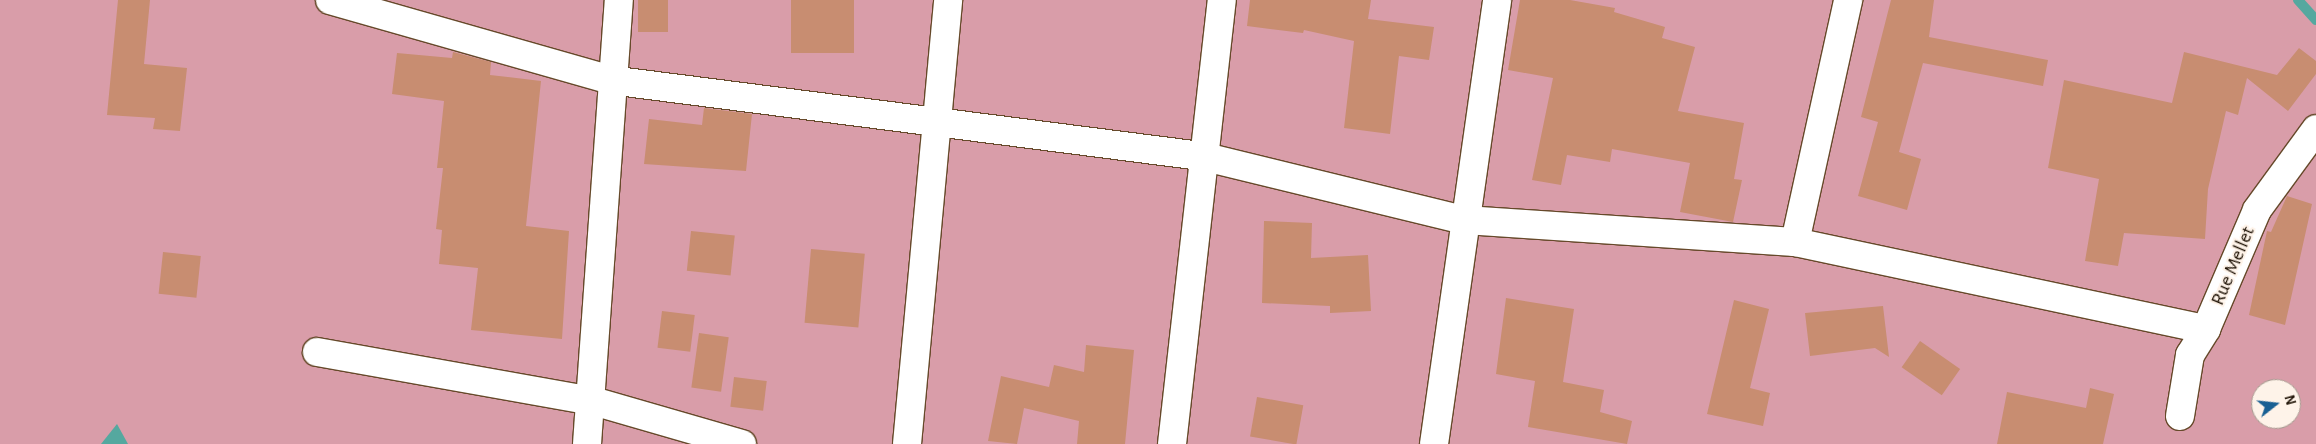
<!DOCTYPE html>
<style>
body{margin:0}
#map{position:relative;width:2316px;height:444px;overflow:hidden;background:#f0cdab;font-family:"Alegreya Sans",sans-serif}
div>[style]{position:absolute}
.green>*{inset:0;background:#d99da9}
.water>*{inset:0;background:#55a89f}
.stream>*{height:10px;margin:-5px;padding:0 5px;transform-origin:5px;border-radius:5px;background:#55a89f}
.building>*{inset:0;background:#c88d71;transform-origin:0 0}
.roads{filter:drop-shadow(1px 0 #66492a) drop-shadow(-1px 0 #66492a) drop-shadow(0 1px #66492a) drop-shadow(0 -1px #66492a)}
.minor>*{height:28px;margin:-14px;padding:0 14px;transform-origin:14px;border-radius:14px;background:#fff}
span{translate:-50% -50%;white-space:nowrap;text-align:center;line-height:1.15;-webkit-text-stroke:4px #fef3e9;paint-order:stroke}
.street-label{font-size:20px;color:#201407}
.north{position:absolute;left:2251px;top:379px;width:50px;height:50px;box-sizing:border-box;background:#fef3e9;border:1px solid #a59a8f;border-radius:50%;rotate:74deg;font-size:14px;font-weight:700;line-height:20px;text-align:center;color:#201407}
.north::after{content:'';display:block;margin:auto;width:18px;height:22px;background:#185f93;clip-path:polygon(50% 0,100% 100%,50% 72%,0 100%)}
</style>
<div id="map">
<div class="green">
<i style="clip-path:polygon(evenodd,0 0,2316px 0,2316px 444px,0 444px,0 0,2261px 389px,2291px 389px,2291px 419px,2261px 419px,2261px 389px)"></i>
</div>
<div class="water">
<i style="clip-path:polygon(117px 424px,128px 444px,101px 444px)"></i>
</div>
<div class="stream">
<i style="left:2298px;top:0;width:27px;rotate:48deg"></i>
</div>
<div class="building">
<i style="clip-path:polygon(118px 0,150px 0,144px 64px,187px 68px,180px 131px,153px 129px,155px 118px,107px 115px)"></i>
<i style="left:638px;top:0;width:30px;height:32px"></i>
<i style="left:791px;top:0;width:63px;height:53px"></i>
<i style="clip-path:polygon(1250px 0,1371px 0,1368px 19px,1434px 27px,1429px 60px,1399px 56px,1390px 134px,1344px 128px,1354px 41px,1304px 30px,1303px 33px,1247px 26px)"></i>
<i style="clip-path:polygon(1520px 0,1570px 0,1615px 8px,1614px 12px,1665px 27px,1662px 38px,1695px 47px,1678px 111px,1744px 123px,1734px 179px,1742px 180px,1733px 222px,1680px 212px,1690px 163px,1612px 149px,1610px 162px,1567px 155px,1561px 185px,1532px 180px,1553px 78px,1508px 70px)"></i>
<i style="clip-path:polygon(1891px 0,1934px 0,1929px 37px,2048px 60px,2043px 86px,1923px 63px,1899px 152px,1921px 159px,1907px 210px,1858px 196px,1878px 122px,1861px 117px)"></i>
<i style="clip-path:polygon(2299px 48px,2316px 61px,2316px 74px,2288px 111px,2247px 78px,2238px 115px,2226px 111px,2208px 189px,2205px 239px,2124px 233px,2118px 266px,2085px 261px,2099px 179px,2048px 168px,2064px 80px,2172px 103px,2184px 52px,2277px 75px)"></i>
<i style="clip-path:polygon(453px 52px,491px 62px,490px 75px,541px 81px,526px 226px,569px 231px,562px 339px,471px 330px,478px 268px,439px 264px,442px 230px,436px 229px,443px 168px,437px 168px,444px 101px,392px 94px,397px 53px,452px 58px)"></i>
<i style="clip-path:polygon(704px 108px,752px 114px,746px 171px,644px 164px,649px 119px,702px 125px)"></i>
<i style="clip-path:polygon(2287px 196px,2312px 204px,2285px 325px,2249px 315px,2267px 231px,2271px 232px)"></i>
<i style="clip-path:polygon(1264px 221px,1312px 223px,1311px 258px,1368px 255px,1371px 311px,1330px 313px,1330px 306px,1262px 303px)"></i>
<i style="left:691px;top:231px;width:44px;height:40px;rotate:6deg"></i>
<i style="left:811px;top:249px;width:54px;height:74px;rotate:5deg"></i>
<i style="left:163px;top:252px;width:38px;height:42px;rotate:6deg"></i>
<i style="clip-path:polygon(1506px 298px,1574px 309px,1563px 382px,1604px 390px,1600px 412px,1632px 421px,1627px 444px,1528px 427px,1535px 381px,1496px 374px)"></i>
<i style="clip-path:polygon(1734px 300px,1769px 309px,1750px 388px,1770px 393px,1763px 426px,1707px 414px)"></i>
<i style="clip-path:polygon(1883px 306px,1889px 357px,1875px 348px,1810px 356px,1805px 313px)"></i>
<i style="left:662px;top:311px;width:33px;height:37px;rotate:7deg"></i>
<i style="left:699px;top:333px;width:30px;height:55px;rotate:8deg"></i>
<i style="left:1920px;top:341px;width:49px;height:32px;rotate:35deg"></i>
<i style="clip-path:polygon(1086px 345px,1134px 350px,1125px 444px,1077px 444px,1079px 421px,1024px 408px,1017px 444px,988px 441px,1001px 376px,1049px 387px,1054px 365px,1084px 372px)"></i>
<i style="left:734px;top:377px;width:33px;height:30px;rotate:7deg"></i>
<i style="clip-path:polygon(2090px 388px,2114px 394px,2103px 444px,1997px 444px,2007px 392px,2086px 408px)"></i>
<i style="left:1257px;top:397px;width:47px;height:40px;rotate:10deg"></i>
</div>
<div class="roads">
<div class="minor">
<i style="left:330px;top:0;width:291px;rotate:15.9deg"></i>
<i style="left:610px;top:80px;width:596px;rotate:7.33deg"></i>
<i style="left:1201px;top:156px;width:271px;rotate:13.7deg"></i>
<i style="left:1464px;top:220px;width:332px;rotate:3.8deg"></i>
<i style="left:1795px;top:242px;width:420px;rotate:12deg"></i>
<i style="left:1795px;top:242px;width:248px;rotate:-77.6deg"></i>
<i style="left:317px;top:352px;width:280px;rotate:10.1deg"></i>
<i style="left:593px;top:401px;width:155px;rotate:16.1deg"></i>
<i style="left:2180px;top:416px;width:62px;rotate:-80.7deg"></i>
<i style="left:2190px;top:355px;width:31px;rotate:-58deg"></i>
<i style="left:2206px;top:329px;width:129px;rotate:-66.8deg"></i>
<i style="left:2257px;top:210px;width:100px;rotate:-53.9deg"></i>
<i style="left:587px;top:444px;width:445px;rotate:-85.9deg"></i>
<i style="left:907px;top:444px;width:446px;rotate:-84.7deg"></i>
<i style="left:1172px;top:444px;width:447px;rotate:-83.6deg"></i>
<i style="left:1434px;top:444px;width:448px;rotate:-81.9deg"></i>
</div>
</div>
<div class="street-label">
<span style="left:2233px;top:266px;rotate:-67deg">Rue Mellet</span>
</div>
<div class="north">N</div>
</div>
